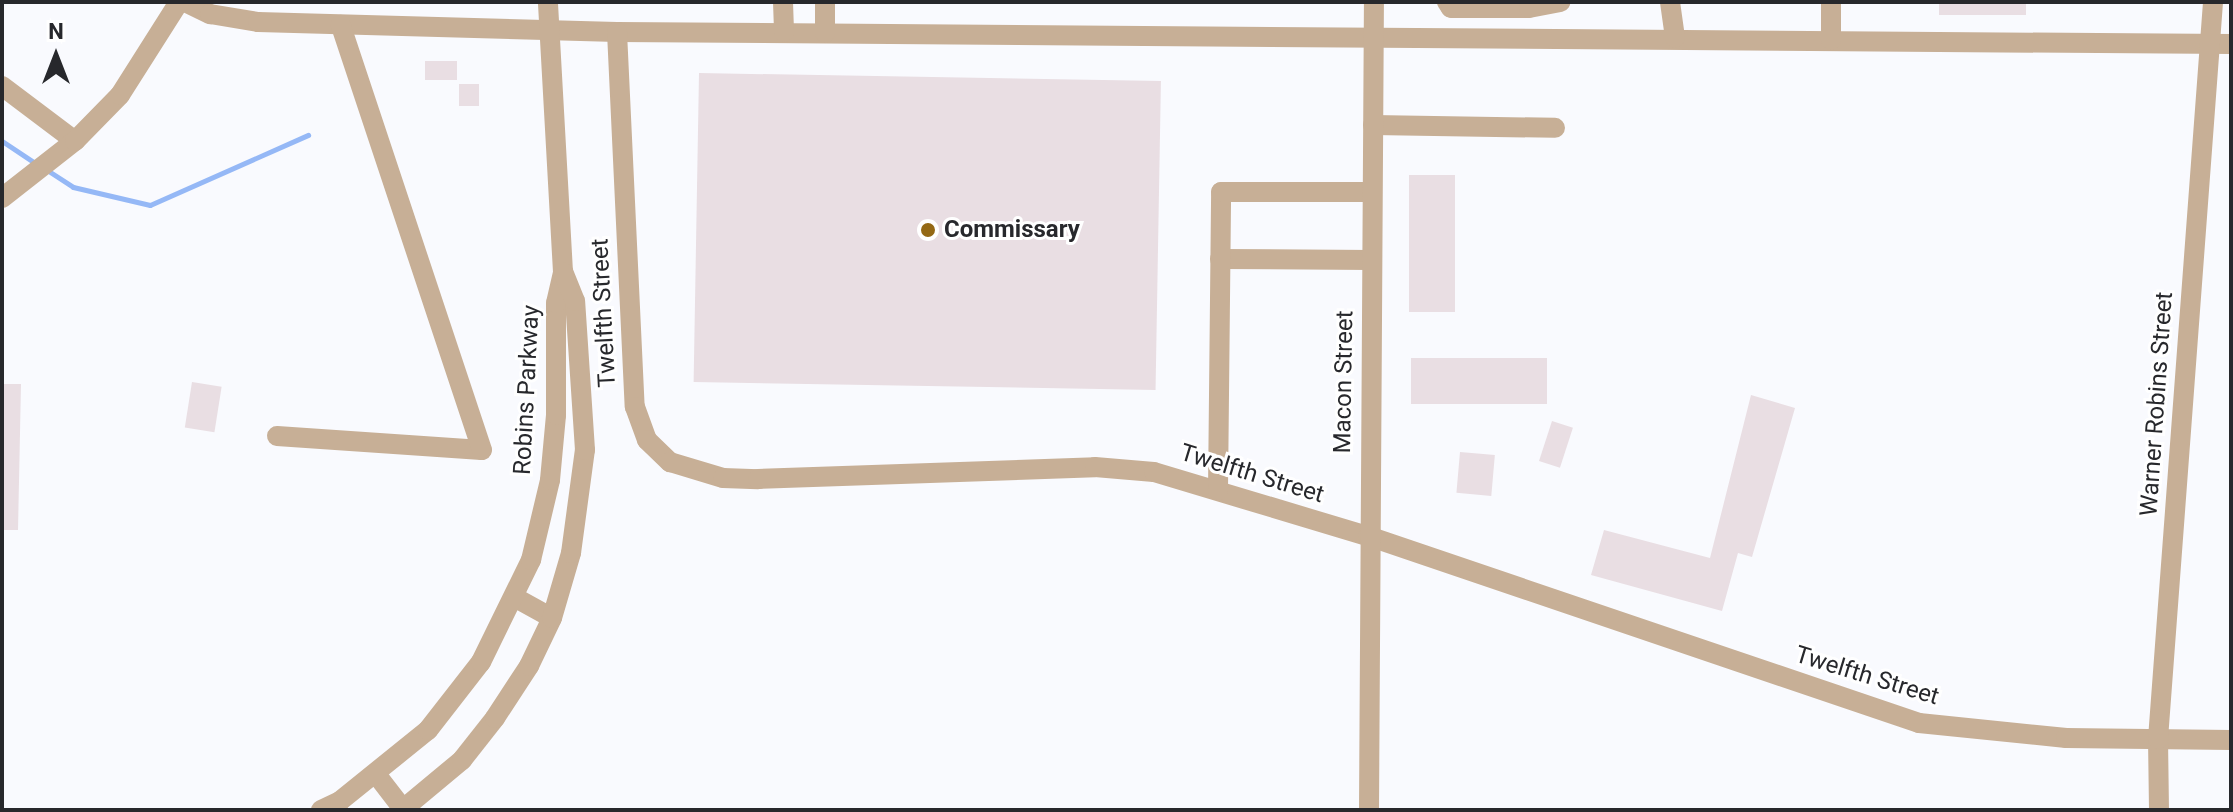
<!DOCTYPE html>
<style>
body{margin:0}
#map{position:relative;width:2233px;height:812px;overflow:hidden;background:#f9fafe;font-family:Roboto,sans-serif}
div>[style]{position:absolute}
.stream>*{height:5px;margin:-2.5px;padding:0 2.5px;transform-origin:2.5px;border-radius:2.5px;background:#95b8f6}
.building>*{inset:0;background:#e9dee3;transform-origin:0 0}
.minor>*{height:20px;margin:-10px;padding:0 10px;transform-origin:10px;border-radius:10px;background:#c7af96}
.dots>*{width:22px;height:22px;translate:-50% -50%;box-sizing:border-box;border:4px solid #fff;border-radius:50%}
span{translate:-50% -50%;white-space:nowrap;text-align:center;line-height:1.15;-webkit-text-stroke:6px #fff;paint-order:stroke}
.poi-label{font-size:24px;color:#27282c;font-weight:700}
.left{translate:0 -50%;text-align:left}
.street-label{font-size:24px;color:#27282c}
.frame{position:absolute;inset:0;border:4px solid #27282c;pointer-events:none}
.north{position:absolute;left:16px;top:16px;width:80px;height:80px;-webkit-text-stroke:6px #fff;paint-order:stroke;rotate:0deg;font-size:22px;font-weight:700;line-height:32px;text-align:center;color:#27282c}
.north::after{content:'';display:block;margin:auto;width:28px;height:36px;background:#27282c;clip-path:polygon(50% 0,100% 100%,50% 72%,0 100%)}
</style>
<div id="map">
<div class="stream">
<i style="left:2px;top:141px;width:43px;rotate:33.7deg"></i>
<i style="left:47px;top:170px;width:31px;rotate:33deg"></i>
<i style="left:73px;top:187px;width:79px;rotate:13.2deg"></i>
<i style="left:150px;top:205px;width:173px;rotate:-23.9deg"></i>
</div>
<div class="building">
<i style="left:1939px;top:2px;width:87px;height:13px"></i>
<i style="left:425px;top:61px;width:32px;height:19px"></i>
<i style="left:699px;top:73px;width:462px;height:309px;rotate:1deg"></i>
<i style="left:459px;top:84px;width:20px;height:22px"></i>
<i style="left:1455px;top:175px;width:137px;height:46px;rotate:90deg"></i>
<i style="left:1411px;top:358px;width:136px;height:46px"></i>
<i style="left:192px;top:382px;width:30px;height:46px;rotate:9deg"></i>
<i style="clip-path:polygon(2px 384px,21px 384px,18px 530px,2px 530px)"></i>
<i style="clip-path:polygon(1751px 395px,1795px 408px,1752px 557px,1738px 553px,1722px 611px,1591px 575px,1604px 530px,1710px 558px)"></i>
<i style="left:1552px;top:421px;width:22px;height:42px;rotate:18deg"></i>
<i style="left:1460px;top:452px;width:35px;height:41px;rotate:5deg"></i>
</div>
<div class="minor">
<i style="left:185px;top:2px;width:28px;rotate:26deg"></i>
<i style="left:210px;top:14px;width:49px;rotate:9.5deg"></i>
<i style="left:258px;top:22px;width:359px;rotate:1.6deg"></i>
<i style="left:617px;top:32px;width:1614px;rotate:0.43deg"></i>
<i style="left:783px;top:2px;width:30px;rotate:88deg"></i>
<i style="left:1447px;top:2px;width:7px;rotate:56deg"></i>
<i style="left:1451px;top:8px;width:78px"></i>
<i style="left:1529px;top:8px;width:32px;rotate:-11deg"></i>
<i style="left:1670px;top:2px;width:36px;rotate:82deg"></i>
<i style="left:1831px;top:2px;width:38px;rotate:90deg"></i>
<i style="left:617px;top:32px;width:375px;rotate:87.3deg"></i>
<i style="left:635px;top:407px;width:35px;rotate:70deg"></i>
<i style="left:647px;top:440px;width:32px;rotate:44deg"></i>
<i style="left:670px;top:462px;width:55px;rotate:16.8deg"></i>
<i style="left:723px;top:478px;width:35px;rotate:2deg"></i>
<i style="left:758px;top:479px;width:337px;rotate:-2deg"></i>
<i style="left:1095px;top:467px;width:59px;rotate:4.8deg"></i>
<i style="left:1154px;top:472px;width:223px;rotate:16.7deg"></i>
<i style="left:1368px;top:536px;width:582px;rotate:18.75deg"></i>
<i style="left:1919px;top:723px;width:148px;rotate:5.8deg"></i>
<i style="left:2066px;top:738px;width:165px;rotate:0.7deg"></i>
<i style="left:825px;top:33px;width:31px;rotate:-90deg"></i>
<i style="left:2px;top:86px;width:91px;rotate:37deg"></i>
<i style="left:1373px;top:125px;width:182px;rotate:0.9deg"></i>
<i style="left:2px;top:198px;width:93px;rotate:-38deg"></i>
<i style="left:75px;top:141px;width:64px;rotate:-45.6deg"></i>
<i style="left:120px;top:95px;width:110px;rotate:-57.6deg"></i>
<i style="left:1220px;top:259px;width:151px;rotate:0.4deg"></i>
<i style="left:277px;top:436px;width:205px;rotate:3.9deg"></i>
<i style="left:482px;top:450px;width:448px;rotate:-108.4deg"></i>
<i style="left:1218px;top:490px;width:298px;rotate:-89.4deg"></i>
<i style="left:1221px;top:192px;width:151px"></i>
<i style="left:514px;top:597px;width:43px;rotate:28.9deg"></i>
<i style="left:376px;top:774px;width:44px;rotate:52.4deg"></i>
<i style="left:321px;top:810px;width:21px;rotate:-25deg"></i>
<i style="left:340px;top:801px;width:113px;rotate:-38.9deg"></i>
<i style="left:428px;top:730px;width:86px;rotate:-52.1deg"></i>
<i style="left:481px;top:662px;width:114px;rotate:-63.9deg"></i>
<i style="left:531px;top:560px;width:82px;rotate:-76.6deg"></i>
<i style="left:550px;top:480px;width:65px;rotate:-84.7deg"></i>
<i style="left:556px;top:415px;width:112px;rotate:-90deg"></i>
<i style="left:556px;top:303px;width:32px;rotate:-77deg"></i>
<i style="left:563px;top:272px;width:270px;rotate:-93.2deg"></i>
<i style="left:402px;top:810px;width:78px;rotate:-39.8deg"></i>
<i style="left:462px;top:760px;width:53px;rotate:-51.8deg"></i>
<i style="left:495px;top:718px;width:62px;rotate:-56.8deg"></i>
<i style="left:529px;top:666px;width:53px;rotate:-64.4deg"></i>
<i style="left:552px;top:618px;width:68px;rotate:-73.7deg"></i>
<i style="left:571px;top:553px;width:104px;rotate:-82.3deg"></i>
<i style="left:585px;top:450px;width:149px;rotate:-93.8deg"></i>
<i style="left:575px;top:301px;width:31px;rotate:-112deg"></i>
<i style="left:1369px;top:810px;width:808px;rotate:-89.65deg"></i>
<i style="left:2159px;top:810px;width:71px;rotate:-90.8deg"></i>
<i style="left:2158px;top:739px;width:739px;rotate:-85.73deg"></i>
</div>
<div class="dots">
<i style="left:928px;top:230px;background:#946814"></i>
</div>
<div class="poi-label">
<span class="left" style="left:944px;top:230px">Commissary</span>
</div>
<div class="street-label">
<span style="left:604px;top:313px;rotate:-93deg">Twelfth Street</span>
<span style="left:1344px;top:382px;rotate:-89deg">Macon Street</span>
<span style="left:527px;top:390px;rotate:-87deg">Robins Parkway</span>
<span style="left:2157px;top:404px;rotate:-86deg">Warner Robins Street</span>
<span style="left:1252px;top:474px;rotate:17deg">Twelfth Street</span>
<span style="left:1867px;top:676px;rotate:17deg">Twelfth Street</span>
</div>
<div class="frame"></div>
<div class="north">N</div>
</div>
